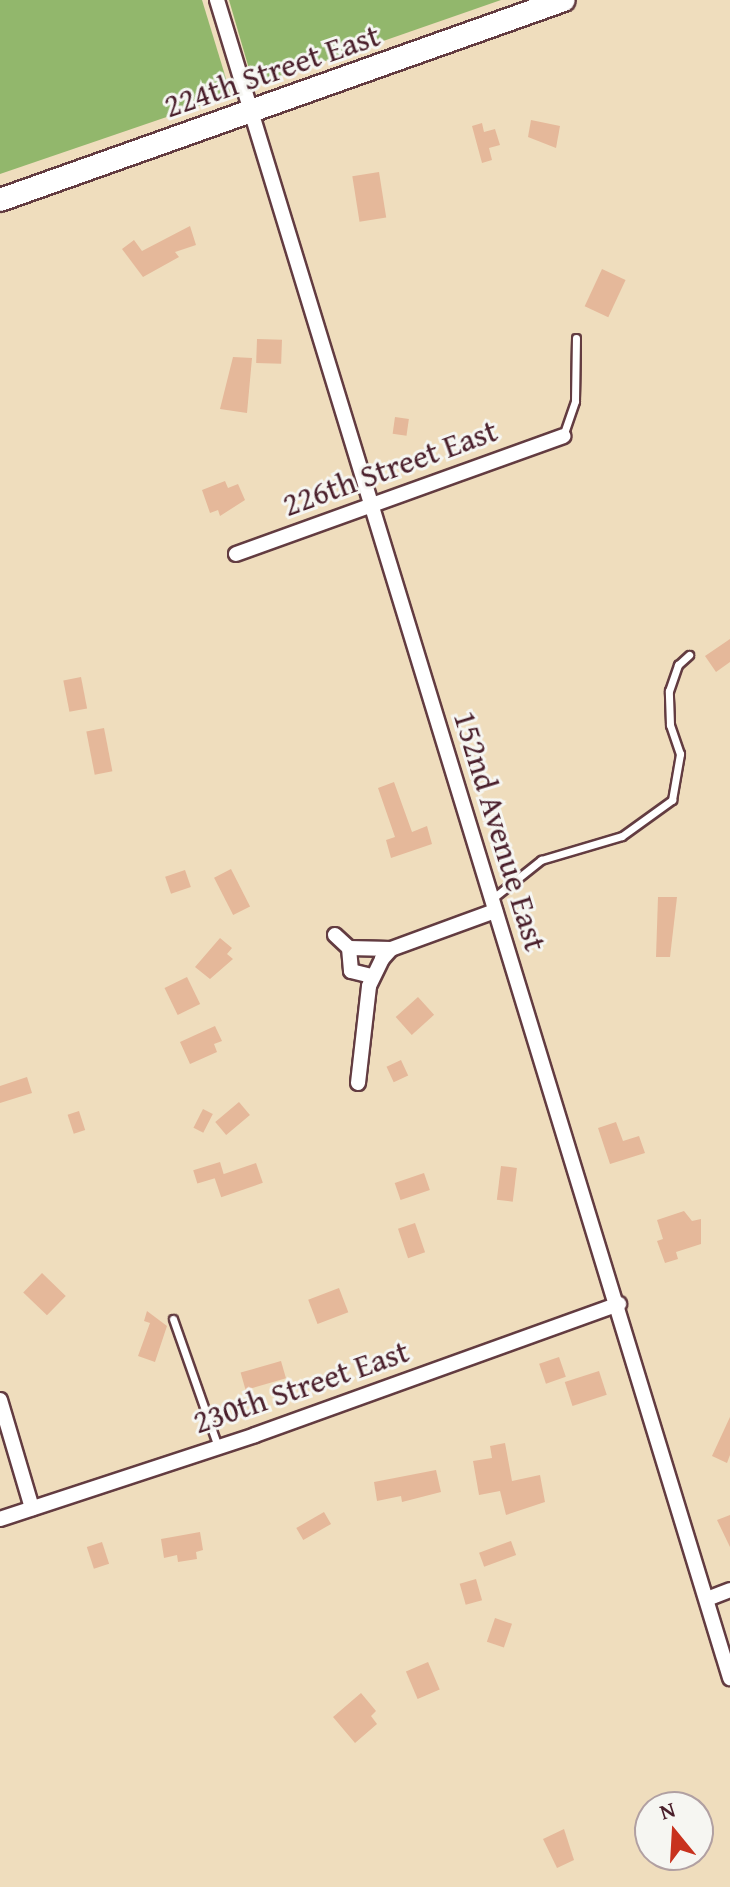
<!DOCTYPE html>
<style>
body{margin:0}
#map{position:relative;width:730px;height:1887px;overflow:hidden;background:#efddbd;font-family:"Gentium Book Plus",serif}
div>[style]{position:absolute}
.forest>*{inset:0;background:#92b76c}
.building>*{inset:0;background:#e5b89a;transform-origin:0 0}
.roads{filter:drop-shadow(2px 0 #633c41) drop-shadow(-2px 0 #633c41) drop-shadow(0 2px #633c41) drop-shadow(0 -2px #633c41)}
.lane>*{height:7px;margin:-3.5px;padding:0 3.5px;transform-origin:3.5px;border-radius:3.5px;background:#fff}
.street>*{height:14px;margin:-7px;padding:0 7px;transform-origin:7px;border-radius:7px;background:#fff}
.secondary>*{height:22px;margin:-11px;padding:0 11px;transform-origin:11px;border-radius:11px;background:#fff}
span{translate:-50% -50%;white-space:nowrap;text-align:center;line-height:1.15;-webkit-text-stroke:6px #f6f6f2;paint-order:stroke}
.street-label{font-size:32px;color:#4a1f2b}
.north{position:absolute;left:634px;top:1791px;width:80px;height:80px;box-sizing:border-box;background:#f6f6f2;border:2px solid #b1a0a2;border-radius:50%;rotate:342deg;font-size:22px;font-weight:700;line-height:32px;text-align:center;color:#4a1f2b}
.north::after{content:'';display:block;margin:auto;width:28px;height:36px;background:#c8321e;clip-path:polygon(50% 0,100% 100%,50% 72%,0 100%)}
</style>
<div id="map">
<div class="forest">
<i style="clip-path:polygon(0 0,202px 0,231px 95px,0 174px)"></i>
<i style="clip-path:polygon(229px 0,501px 0,254px 86px)"></i>
</div>
<div class="building">
<i style="clip-path:polygon(531px 120px,560px 126px,556px 148px,528px 137px)"></i>
<i style="clip-path:polygon(482px 123px,484px 132px,495px 129px,500px 145px,489px 148px,492px 160px,482px 163px,472px 126px)"></i>
<i style="left:379px;top:172px;width:46px;height:27px;rotate:81deg"></i>
<i style="clip-path:polygon(190px 226px,196px 245px,175px 252px,179px 257px,143px 277px,122px 249px,134px 240px,142px 251px)"></i>
<i style="left:602px;top:269px;width:26px;height:41px;rotate:25deg"></i>
<i style="left:257px;top:339px;width:25px;height:24px;rotate:2deg"></i>
<i style="clip-path:polygon(233px 357px,252px 358px,247px 413px,220px 409px)"></i>
<i style="left:395px;top:417px;width:14px;height:17px;rotate:8deg"></i>
<i style="clip-path:polygon(225px 481px,228px 488px,238px 484px,245px 500px,220px 516px,218px 510px,210px 513px,202px 490px)"></i>
<i style="clip-path:polygon(730px 639px,730px 662px,716px 672px,705px 656px)"></i>
<i style="left:81px;top:677px;width:32px;height:18px;rotate:79deg"></i>
<i style="left:104px;top:728px;width:44px;height:18px;rotate:79deg"></i>
<i style="clip-path:polygon(394px 782px,412px 832px,427px 826px,432px 844px,391px 858px,386px 840px,395px 837px,378px 788px)"></i>
<i style="left:231px;top:869px;width:42px;height:19px;rotate:63deg"></i>
<i style="left:185px;top:870px;width:18px;height:21px;rotate:71deg"></i>
<i style="clip-path:polygon(658px 897px,677px 897px,670px 957px,656px 957px)"></i>
<i style="clip-path:polygon(220px 938px,232px 948px,227px 954px,233px 959px,210px 979px,195px 967px)"></i>
<i style="left:187px;top:977px;width:30px;height:25px;rotate:64deg"></i>
<i style="left:418px;top:997px;width:24px;height:30px;rotate:48deg"></i>
<i style="clip-path:polygon(215px 1026px,222px 1041px,214px 1044px,217px 1052px,190px 1064px,180px 1042px)"></i>
<i style="left:401px;top:1060px;width:17px;height:16px;rotate:65deg"></i>
<i style="clip-path:polygon(27px 1077px,32px 1093px,0 1103px,0 1086px)"></i>
<i style="left:239px;top:1102px;width:17px;height:31px;rotate:50deg"></i>
<i style="left:203px;top:1109px;width:11px;height:21px;rotate:27deg"></i>
<i style="left:79px;top:1111px;width:20px;height:12px;rotate:72deg"></i>
<i style="clip-path:polygon(616px 1122px,623px 1141px,639px 1136px,645px 1153px,610px 1164px,598px 1128px)"></i>
<i style="left:220px;top:1162px;width:14px;height:28px;rotate:73deg"></i>
<i style="left:256px;top:1163px;width:21px;height:44px;rotate:71deg"></i>
<i style="left:501px;top:1166px;width:16px;height:34px;rotate:7deg"></i>
<i style="left:424px;top:1173px;width:18px;height:31px;rotate:71deg"></i>
<i style="clip-path:polygon(684px 1211px,692px 1221px,701px 1219px,701px 1244px,676px 1252px,678px 1259px,665px 1263px,657px 1241px,663px 1239px,657px 1220px)"></i>
<i style="left:415px;top:1223px;width:31px;height:18px;rotate:71deg"></i>
<i style="left:42px;top:1273px;width:33px;height:27px;rotate:44deg"></i>
<i style="left:339px;top:1288px;width:26px;height:33px;rotate:69deg"></i>
<i style="clip-path:polygon(147px 1311px,167px 1326px,155px 1362px,138px 1356px,150px 1323px,144px 1321px)"></i>
<i style="left:559px;top:1357px;width:21px;height:21px;rotate:71deg"></i>
<i style="left:281px;top:1361px;width:18px;height:42px;rotate:74deg"></i>
<i style="left:599px;top:1371px;width:25px;height:36px;rotate:72deg"></i>
<i style="clip-path:polygon(730px 1417px,730px 1455px,727px 1463px,712px 1456px)"></i>
<i style="clip-path:polygon(505px 1443px,512px 1481px,540px 1475px,545px 1502px,506px 1515px,500px 1491px,479px 1495px,473px 1461px,492px 1458px,490px 1446px)"></i>
<i style="clip-path:polygon(436px 1470px,441px 1492px,402px 1502px,401px 1496px,377px 1501px,374px 1482px)"></i>
<i style="left:324px;top:1512px;width:14px;height:32px;rotate:60deg"></i>
<i style="clip-path:polygon(730px 1515px,730px 1547px,717px 1520px)"></i>
<i style="clip-path:polygon(200px 1532px,203px 1550px,196px 1552px,197px 1559px,178px 1562px,177px 1555px,164px 1558px,161px 1539px)"></i>
<i style="left:511px;top:1541px;width:15px;height:34px;rotate:70deg"></i>
<i style="left:102px;top:1542px;width:23px;height:16px;rotate:72deg"></i>
<i style="left:476px;top:1579px;width:22px;height:17px;rotate:74deg"></i>
<i style="left:495px;top:1618px;width:18px;height:25px;rotate:19deg"></i>
<i style="left:428px;top:1662px;width:30px;height:24px;rotate:67deg"></i>
<i style="clip-path:polygon(361px 1693px,376px 1711px,371px 1716px,377px 1724px,355px 1743px,333px 1717px)"></i>
<i style="clip-path:polygon(564px 1829px,574px 1860px,557px 1868px,543px 1839px)"></i>
</div>
<div class="roads">
<div class="lane">
<i style="left:563px;top:436px;width:37px;rotate:-71deg"></i>
<i style="left:575px;top:401px;width:63px;rotate:-89.1deg"></i>
<i style="left:492px;top:899px;width:63px;rotate:-38.5deg"></i>
<i style="left:541px;top:860px;width:84px;rotate:-16.5deg"></i>
<i style="left:622px;top:836px;width:62px;rotate:-35.8deg"></i>
<i style="left:672px;top:800px;width:47px;rotate:-80.1deg"></i>
<i style="left:680px;top:754px;width:31px;rotate:-109deg"></i>
<i style="left:670px;top:725px;width:34px;rotate:-92deg"></i>
<i style="left:669px;top:691px;width:28px;rotate:-71deg"></i>
<i style="left:678px;top:665px;width:15px;rotate:-42deg"></i>
<i style="left:173px;top:1319px;width:136px;rotate:70.6deg"></i>
</div>
<div class="street">
<i style="left:217px;top:0;width:1755px;rotate:73deg"></i>
<i style="left:236px;top:554px;width:348px;rotate:-19.8deg"></i>
<i style="left:335px;top:935px;width:19px;rotate:43deg"></i>
<i style="left:349px;top:948px;width:42px;rotate:1.4deg"></i>
<i style="left:349px;top:948px;width:23px;rotate:85deg"></i>
<i style="left:351px;top:971px;width:21px;rotate:14deg"></i>
<i style="left:358px;top:1083px;width:98px;rotate:-83.5deg"></i>
<i style="left:369px;top:986px;width:30px;rotate:-64deg"></i>
<i style="left:382px;top:959px;width:13px;rotate:-48deg"></i>
<i style="left:391px;top:949px;width:111px;rotate:-20.1deg"></i>
<i style="left:0;top:1400px;width:113px;rotate:73.5deg"></i>
<i style="left:0;top:1519px;width:268px;rotate:-18.2deg"></i>
<i style="left:255px;top:1435px;width:387px;rotate:-19.8deg"></i>
<i style="left:707px;top:1599px;width:25px;rotate:-21deg"></i>
</div>
<div class="secondary">
<i style="left:0;top:200px;width:598px;rotate:-19.53deg"></i>
</div>
</div>
<div class="street-label">
<span style="left:272px;top:71px;rotate:-19deg">224th Street East</span>
<span style="left:390px;top:468px;rotate:-20deg">226th Street East</span>
<span style="left:500px;top:831px;rotate:73deg">152nd Avenue East</span>
<span style="left:301px;top:1387px;rotate:-19deg">230th Street East</span>
</div>
<div class="north">N</div>
</div>
